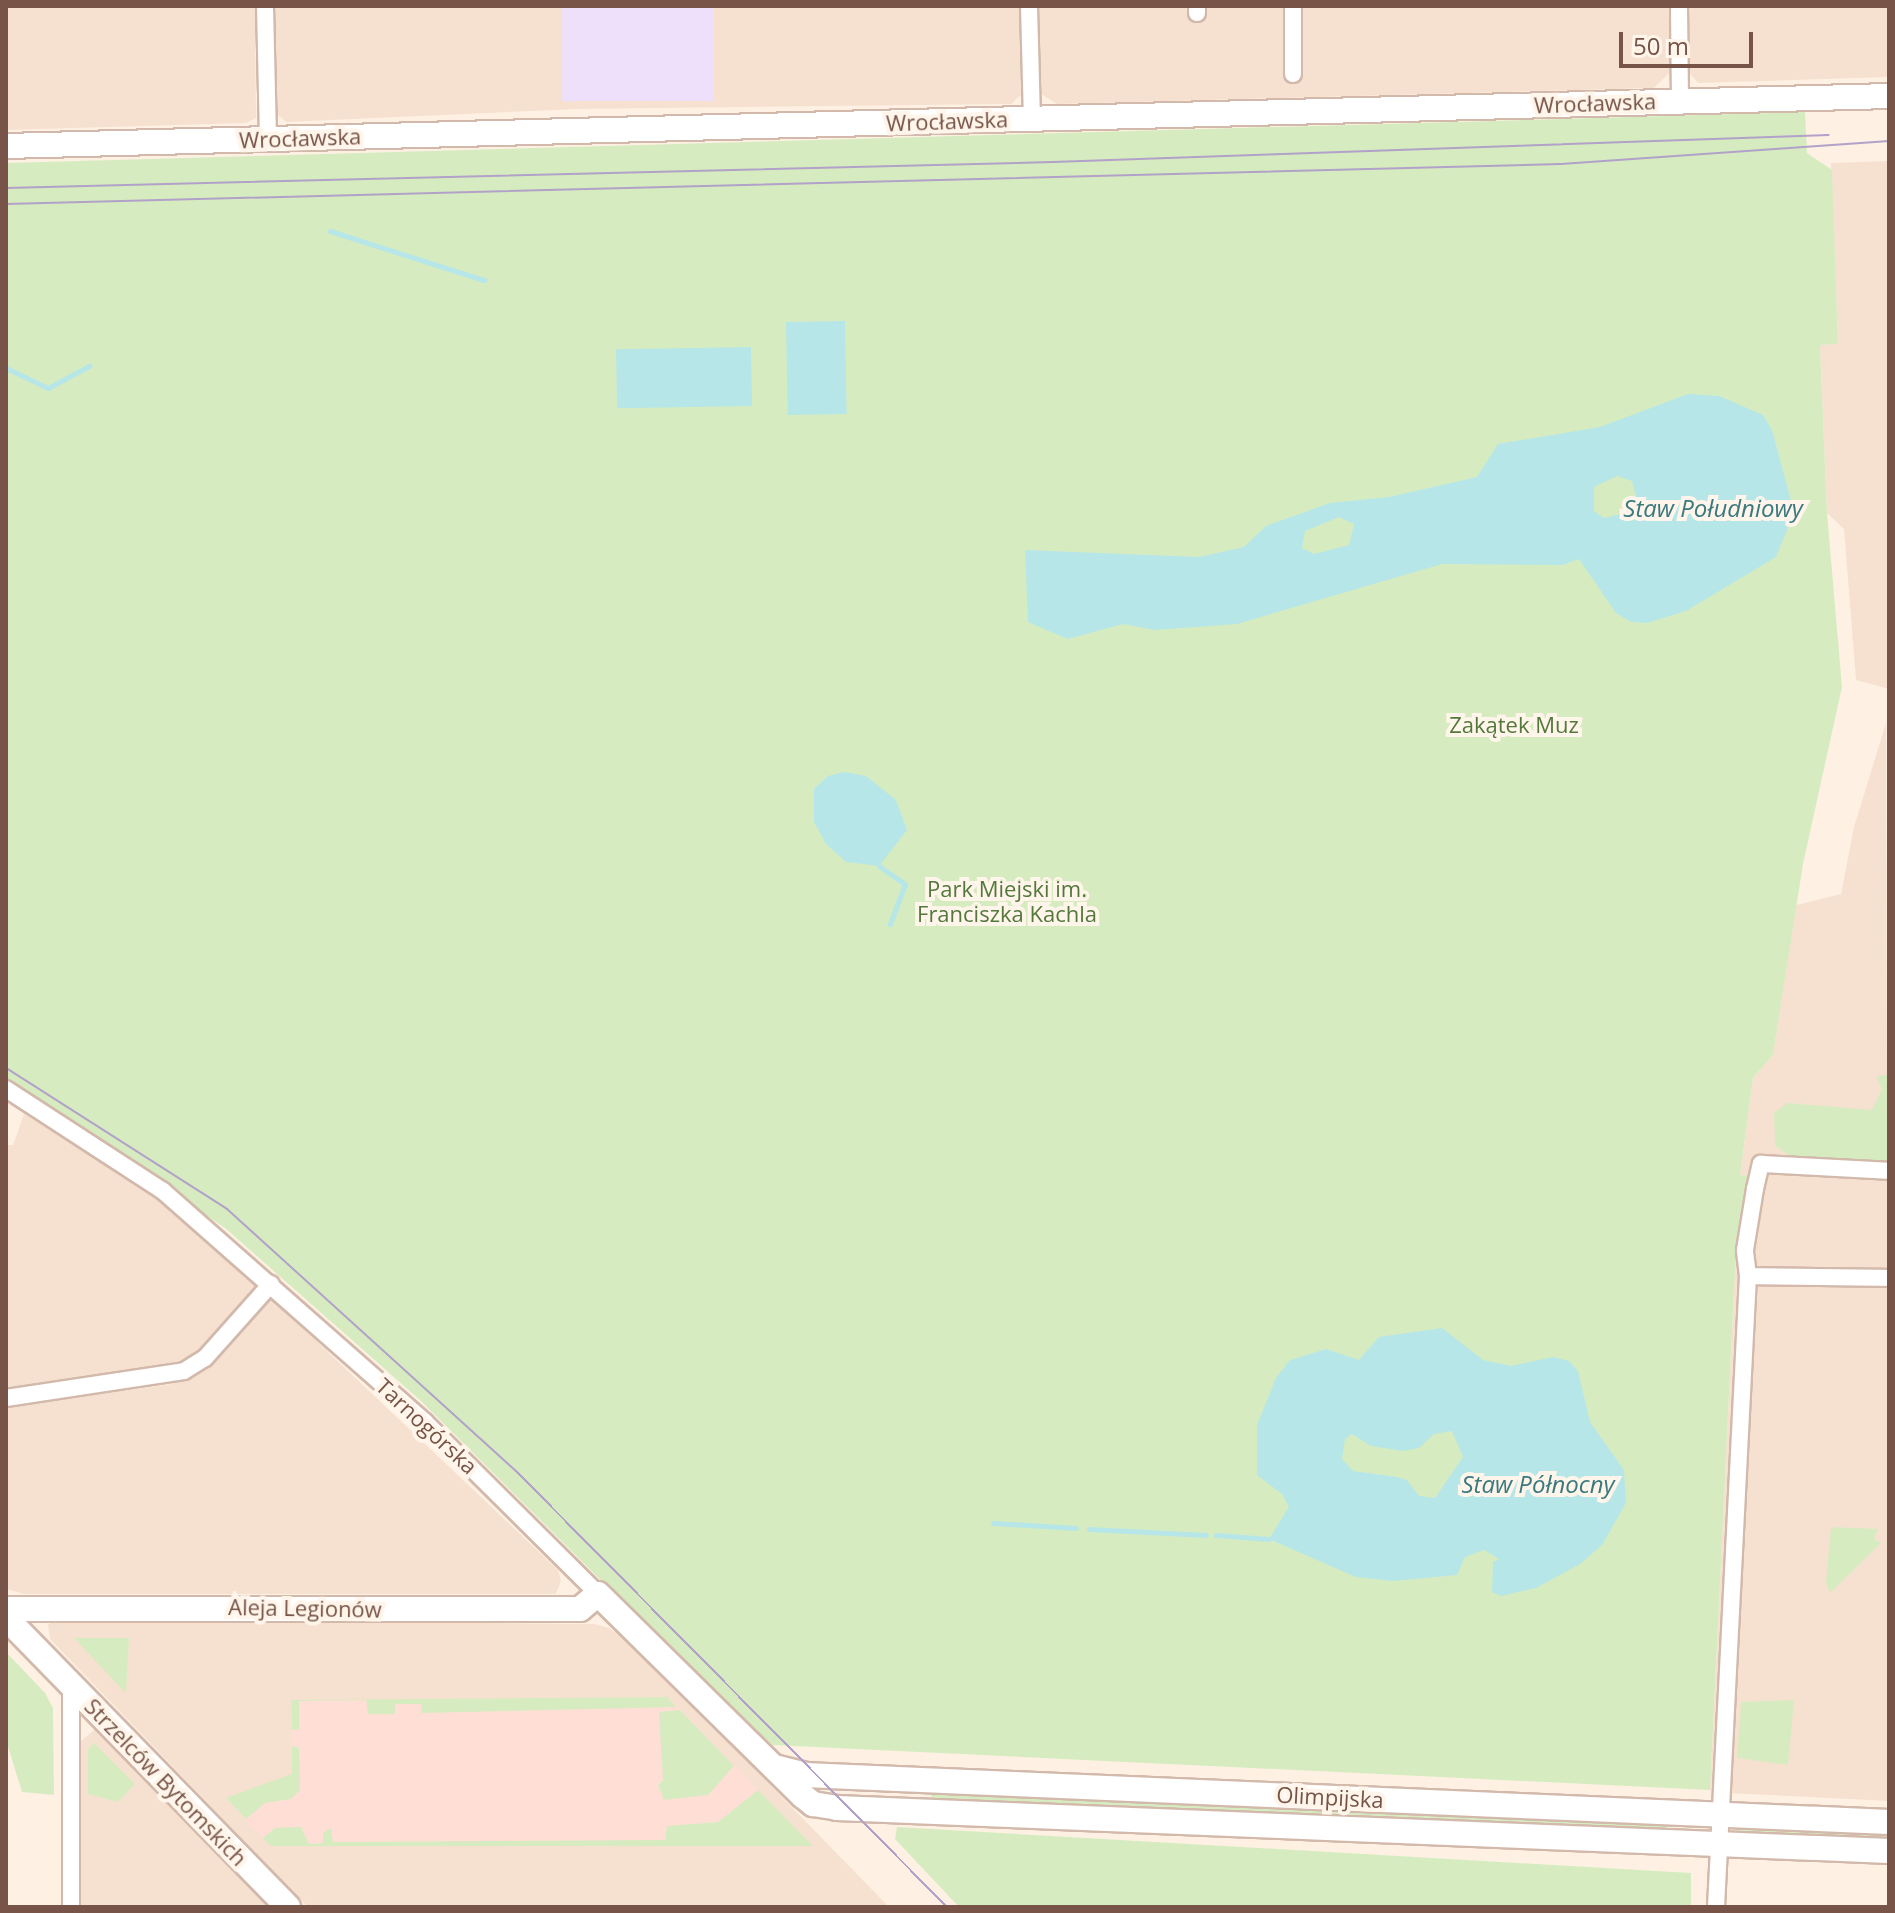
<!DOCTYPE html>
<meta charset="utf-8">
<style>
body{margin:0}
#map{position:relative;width:1895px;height:1913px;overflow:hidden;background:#fef1e3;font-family:"Open Sans",sans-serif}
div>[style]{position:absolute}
.residential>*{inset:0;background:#f6e1d1}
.commercial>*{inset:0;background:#ffded6}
.education>*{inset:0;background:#eedffa;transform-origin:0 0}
.green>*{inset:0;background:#d6ecc0;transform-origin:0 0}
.water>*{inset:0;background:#b6e6e8;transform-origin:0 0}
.stream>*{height:5px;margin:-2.5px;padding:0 2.5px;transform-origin:2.5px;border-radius:2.5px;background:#b6e6e8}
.roads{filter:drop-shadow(2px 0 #d2b9ab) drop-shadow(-2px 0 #d2b9ab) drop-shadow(0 2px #d2b9ab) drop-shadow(0 -2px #d2b9ab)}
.street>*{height:16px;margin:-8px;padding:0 8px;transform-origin:8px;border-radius:8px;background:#fff}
.secondary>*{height:24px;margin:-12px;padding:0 12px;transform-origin:12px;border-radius:12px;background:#fff}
.tram>*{height:2px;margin:-1px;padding:0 1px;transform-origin:1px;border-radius:1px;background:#b2a1c8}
span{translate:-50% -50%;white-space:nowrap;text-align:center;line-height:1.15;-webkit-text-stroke:8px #fff5ea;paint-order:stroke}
.street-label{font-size:22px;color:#775447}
.park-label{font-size:22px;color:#53783c}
.water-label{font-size:24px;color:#3a797e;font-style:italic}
.frame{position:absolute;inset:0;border:8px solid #775447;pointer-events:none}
.scale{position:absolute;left:1619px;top:32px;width:134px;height:36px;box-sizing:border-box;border:4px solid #775447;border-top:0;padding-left:10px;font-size:24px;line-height:28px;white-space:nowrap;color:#775447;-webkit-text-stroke:6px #fff5ea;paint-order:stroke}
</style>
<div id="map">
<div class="residential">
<i style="clip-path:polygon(6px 6px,255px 6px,256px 118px,246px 123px,6px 130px)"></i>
<i style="clip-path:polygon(273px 6px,1020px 6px,1021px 95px,1011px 104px,576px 109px,286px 122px,275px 112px)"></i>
<i style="clip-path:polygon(1039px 6px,1889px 6px,1889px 77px,1698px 83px,1690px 74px,1689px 55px,1671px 55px,1669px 73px,1654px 88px,1057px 104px,1041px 94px)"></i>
<i style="clip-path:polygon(1889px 161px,1889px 689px,1856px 680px,1844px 529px,1827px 513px,1820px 345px,1838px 343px,1831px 163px)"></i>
<i style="clip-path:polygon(1886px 723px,1889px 1801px,1727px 1793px,1710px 1790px,1736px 1249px,1748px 1177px,1740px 1175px,1753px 1078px,1773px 1055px,1796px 905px,1841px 894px,1854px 827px)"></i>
<i style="clip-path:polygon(24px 1114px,143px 1187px,258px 1286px,201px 1350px,165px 1368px,6px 1390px,6px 1145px,13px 1145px)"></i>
<i style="clip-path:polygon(271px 1298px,558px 1570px,561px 1581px,556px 1594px,24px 1594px,6px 1589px,6px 1407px,172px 1384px)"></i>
<i style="clip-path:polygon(56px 1619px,594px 1624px,609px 1628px,635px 1646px,889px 1907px,308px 1907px,50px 1639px,48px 1625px)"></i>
<i style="clip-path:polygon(95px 1729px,101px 1734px,269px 1907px,80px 1907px,80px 1742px)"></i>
</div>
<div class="commercial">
<i style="clip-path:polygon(667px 1697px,813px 1846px,270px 1846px,226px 1798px,292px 1774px,291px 1700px)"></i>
</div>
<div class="education">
<i style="left:562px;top:6px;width:151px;height:95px"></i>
</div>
<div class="green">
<i style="clip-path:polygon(1805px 112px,1807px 153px,1832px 170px,1838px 344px,1820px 345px,1827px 513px,1842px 687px,1803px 864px,1773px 1055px,1753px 1078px,1740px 1175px,1749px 1176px,1736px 1249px,1710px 1790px,773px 1745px,734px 1713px,421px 1401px,225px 1228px,6px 1082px,6px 163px)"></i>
<i style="clip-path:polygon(1889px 1074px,1889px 1165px,1796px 1160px,1775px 1146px,1774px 1113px,1787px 1103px,1872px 1110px,1882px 1089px,1876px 1077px)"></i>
<i style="clip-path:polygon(1831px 1527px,1878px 1529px,1874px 1539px,1881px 1543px,1830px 1593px,1826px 1582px)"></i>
<i style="clip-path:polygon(74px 1638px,129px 1638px,126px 1693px,116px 1683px)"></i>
<i style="clip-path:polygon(6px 1652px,45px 1693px,53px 1708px,54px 1795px,22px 1792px,6px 1740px)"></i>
<i style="clip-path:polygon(667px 1697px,676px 1707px,422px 1713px,421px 1704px,395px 1704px,395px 1714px,368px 1714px,366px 1700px,299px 1701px,299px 1729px,292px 1730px,291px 1700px)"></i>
<i style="clip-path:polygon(1794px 1700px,1788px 1765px,1737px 1758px,1741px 1702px)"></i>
<i style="clip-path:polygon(680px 1710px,734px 1766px,708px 1795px,664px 1800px,658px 1785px,663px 1780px,659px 1712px)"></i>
<i style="clip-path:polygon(94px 1743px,135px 1784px,118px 1802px,88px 1794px,88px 1749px)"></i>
<i style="clip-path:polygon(292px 1746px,299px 1748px,300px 1790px,291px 1799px,265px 1803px,246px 1819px,226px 1798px,292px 1774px)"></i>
<i style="left:932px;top:1787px;width:736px;height:15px;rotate:3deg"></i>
<i style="clip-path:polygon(758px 1790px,813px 1846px,270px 1846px,263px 1838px,275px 1828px,301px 1827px,309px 1844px,323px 1843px,323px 1833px,331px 1828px,333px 1842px,665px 1840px,667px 1826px,718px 1822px)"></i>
<i style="clip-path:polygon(1735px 1826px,1889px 1831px,1889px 1843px,1738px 1835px)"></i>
<i style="clip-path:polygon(897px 1827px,1691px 1873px,1691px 1907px,959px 1907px,895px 1839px)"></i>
</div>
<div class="water">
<i style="left:845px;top:321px;width:93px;height:59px;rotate:89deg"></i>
<i style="left:751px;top:347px;width:59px;height:135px;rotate:89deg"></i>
<i style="clip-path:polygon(evenodd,1688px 394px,1719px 396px,1763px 415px,1772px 430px,1794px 512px,1776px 557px,1686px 611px,1647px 623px,1631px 622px,1616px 613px,1579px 559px,1563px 565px,1442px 564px,1237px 624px,1155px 630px,1123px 624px,1068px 639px,1028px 622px,1025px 550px,1199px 557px,1244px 547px,1266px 526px,1330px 503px,1389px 497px,1477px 477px,1498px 444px,1600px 427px,1688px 394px,1617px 476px,1632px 481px,1637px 500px,1630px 512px,1604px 518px,1594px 511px,1594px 487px,1617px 476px,1688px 394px,1339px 517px,1354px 524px,1349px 545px,1314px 554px,1302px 548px,1305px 531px,1339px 517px)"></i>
<i style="clip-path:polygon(844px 772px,866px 776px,896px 800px,907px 830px,879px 866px,846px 862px,826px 844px,814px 822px,814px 789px,828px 776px)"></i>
<i style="clip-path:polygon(evenodd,1442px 1328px,1483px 1360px,1511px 1366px,1553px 1357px,1569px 1361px,1578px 1371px,1590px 1422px,1624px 1470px,1626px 1503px,1602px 1545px,1580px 1564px,1536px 1588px,1501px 1596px,1492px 1592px,1493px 1562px,1499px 1559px,1484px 1550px,1465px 1557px,1457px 1575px,1393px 1581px,1356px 1577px,1269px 1539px,1289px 1507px,1282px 1494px,1257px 1475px,1257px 1425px,1276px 1378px,1290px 1360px,1326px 1349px,1359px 1360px,1379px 1337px,1442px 1328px,1452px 1431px,1463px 1457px,1435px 1498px,1419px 1496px,1407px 1480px,1397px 1477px,1353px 1471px,1342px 1459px,1345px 1439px,1352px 1434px,1371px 1446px,1403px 1451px,1419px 1448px,1434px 1434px,1452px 1431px)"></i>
</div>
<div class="stream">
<i style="left:330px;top:231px;width:162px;rotate:17.7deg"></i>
<i style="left:6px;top:368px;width:47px;rotate:25.5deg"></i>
<i style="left:48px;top:388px;width:47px;rotate:-28.2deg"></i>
<i style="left:879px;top:866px;width:32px;rotate:35deg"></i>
<i style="left:905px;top:884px;width:43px;rotate:110.6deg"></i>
<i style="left:993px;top:1523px;width:83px;rotate:3.4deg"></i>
<i style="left:1089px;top:1529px;width:117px;rotate:2.9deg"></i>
<i style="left:1216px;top:1535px;width:53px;rotate:4.3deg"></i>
</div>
<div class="roads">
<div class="street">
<i style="left:265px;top:6px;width:132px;rotate:88.7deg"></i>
<i style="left:1029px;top:6px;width:112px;rotate:88.5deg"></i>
<i style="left:1197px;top:6px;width:7px;rotate:90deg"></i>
<i style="left:1293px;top:6px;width:68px;rotate:90deg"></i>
<i style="left:1679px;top:6px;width:95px;rotate:89.4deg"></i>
<i style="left:6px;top:1089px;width:187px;rotate:33deg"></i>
<i style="left:163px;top:1191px;width:349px;rotate:41.4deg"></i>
<i style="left:425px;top:1422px;width:244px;rotate:44.8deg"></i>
<i style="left:1748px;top:1276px;width:141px;rotate:0.8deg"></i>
<i style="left:6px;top:1398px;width:180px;rotate:-8.6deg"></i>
<i style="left:184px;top:1371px;width:25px;rotate:-32deg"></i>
<i style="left:205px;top:1358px;width:99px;rotate:-48.3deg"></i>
<i style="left:71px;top:1907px;width:222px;rotate:-90deg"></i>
<i style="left:1716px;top:1907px;width:632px;rotate:-87.1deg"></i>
<i style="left:1748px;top:1276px;width:26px;rotate:-97deg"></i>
<i style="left:1745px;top:1250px;width:62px;rotate:-80.7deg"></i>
<i style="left:1755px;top:1189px;width:26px;rotate:-77deg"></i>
<i style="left:1761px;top:1164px;width:128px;rotate:3.1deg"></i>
</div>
<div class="secondary">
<i style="left:6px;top:146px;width:1884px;rotate:-1.52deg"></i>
<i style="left:6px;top:1609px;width:574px"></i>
<i style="left:580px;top:1609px;width:23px;rotate:-40deg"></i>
<i style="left:598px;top:1594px;width:288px;rotate:44.6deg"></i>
<i style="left:803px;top:1796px;width:13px;rotate:39deg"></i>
<i style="left:813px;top:1804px;width:24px;rotate:9deg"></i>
<i style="left:837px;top:1808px;width:1053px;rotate:2.34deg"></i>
<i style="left:6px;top:1618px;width:404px;rotate:45.7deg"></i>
<i style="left:774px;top:1767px;width:32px;rotate:14deg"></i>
<i style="left:805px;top:1775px;width:1085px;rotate:2.48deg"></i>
</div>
</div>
<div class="tram">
<i style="left:6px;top:188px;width:1047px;rotate:-1.42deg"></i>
<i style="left:1053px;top:162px;width:776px;rotate:-1.99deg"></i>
<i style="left:6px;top:204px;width:1555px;rotate:-1.47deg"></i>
<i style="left:1560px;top:164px;width:330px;rotate:-4deg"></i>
<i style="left:6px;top:1068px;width:262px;rotate:32.5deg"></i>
<i style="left:227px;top:1209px;width:390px;rotate:42.2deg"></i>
<i style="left:516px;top:1471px;width:613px;rotate:45.33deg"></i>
</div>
<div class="street-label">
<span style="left:1595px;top:103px;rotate:-2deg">Wrocławska</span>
<span style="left:947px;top:121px;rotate:-2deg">Wrocławska</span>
<span style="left:300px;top:138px;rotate:-2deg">Wrocławska</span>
<span style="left:427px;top:1426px;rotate:43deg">Tarnogórska</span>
<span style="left:305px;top:1608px;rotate:1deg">Aleja Legionów</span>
<span style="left:166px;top:1782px;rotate:46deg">Strzelców Bytomskich</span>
<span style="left:1330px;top:1797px;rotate:3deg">Olimpijska</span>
</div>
<div class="park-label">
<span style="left:1514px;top:725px">Zakątek Muz</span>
<span style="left:1007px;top:901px">Park Miejski im.<br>Franciszka Kachla</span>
</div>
<div class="water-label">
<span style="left:1713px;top:508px">Staw Południowy</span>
<span style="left:1538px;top:1484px">Staw Północny</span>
</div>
<div class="frame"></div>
<div class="scale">50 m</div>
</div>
